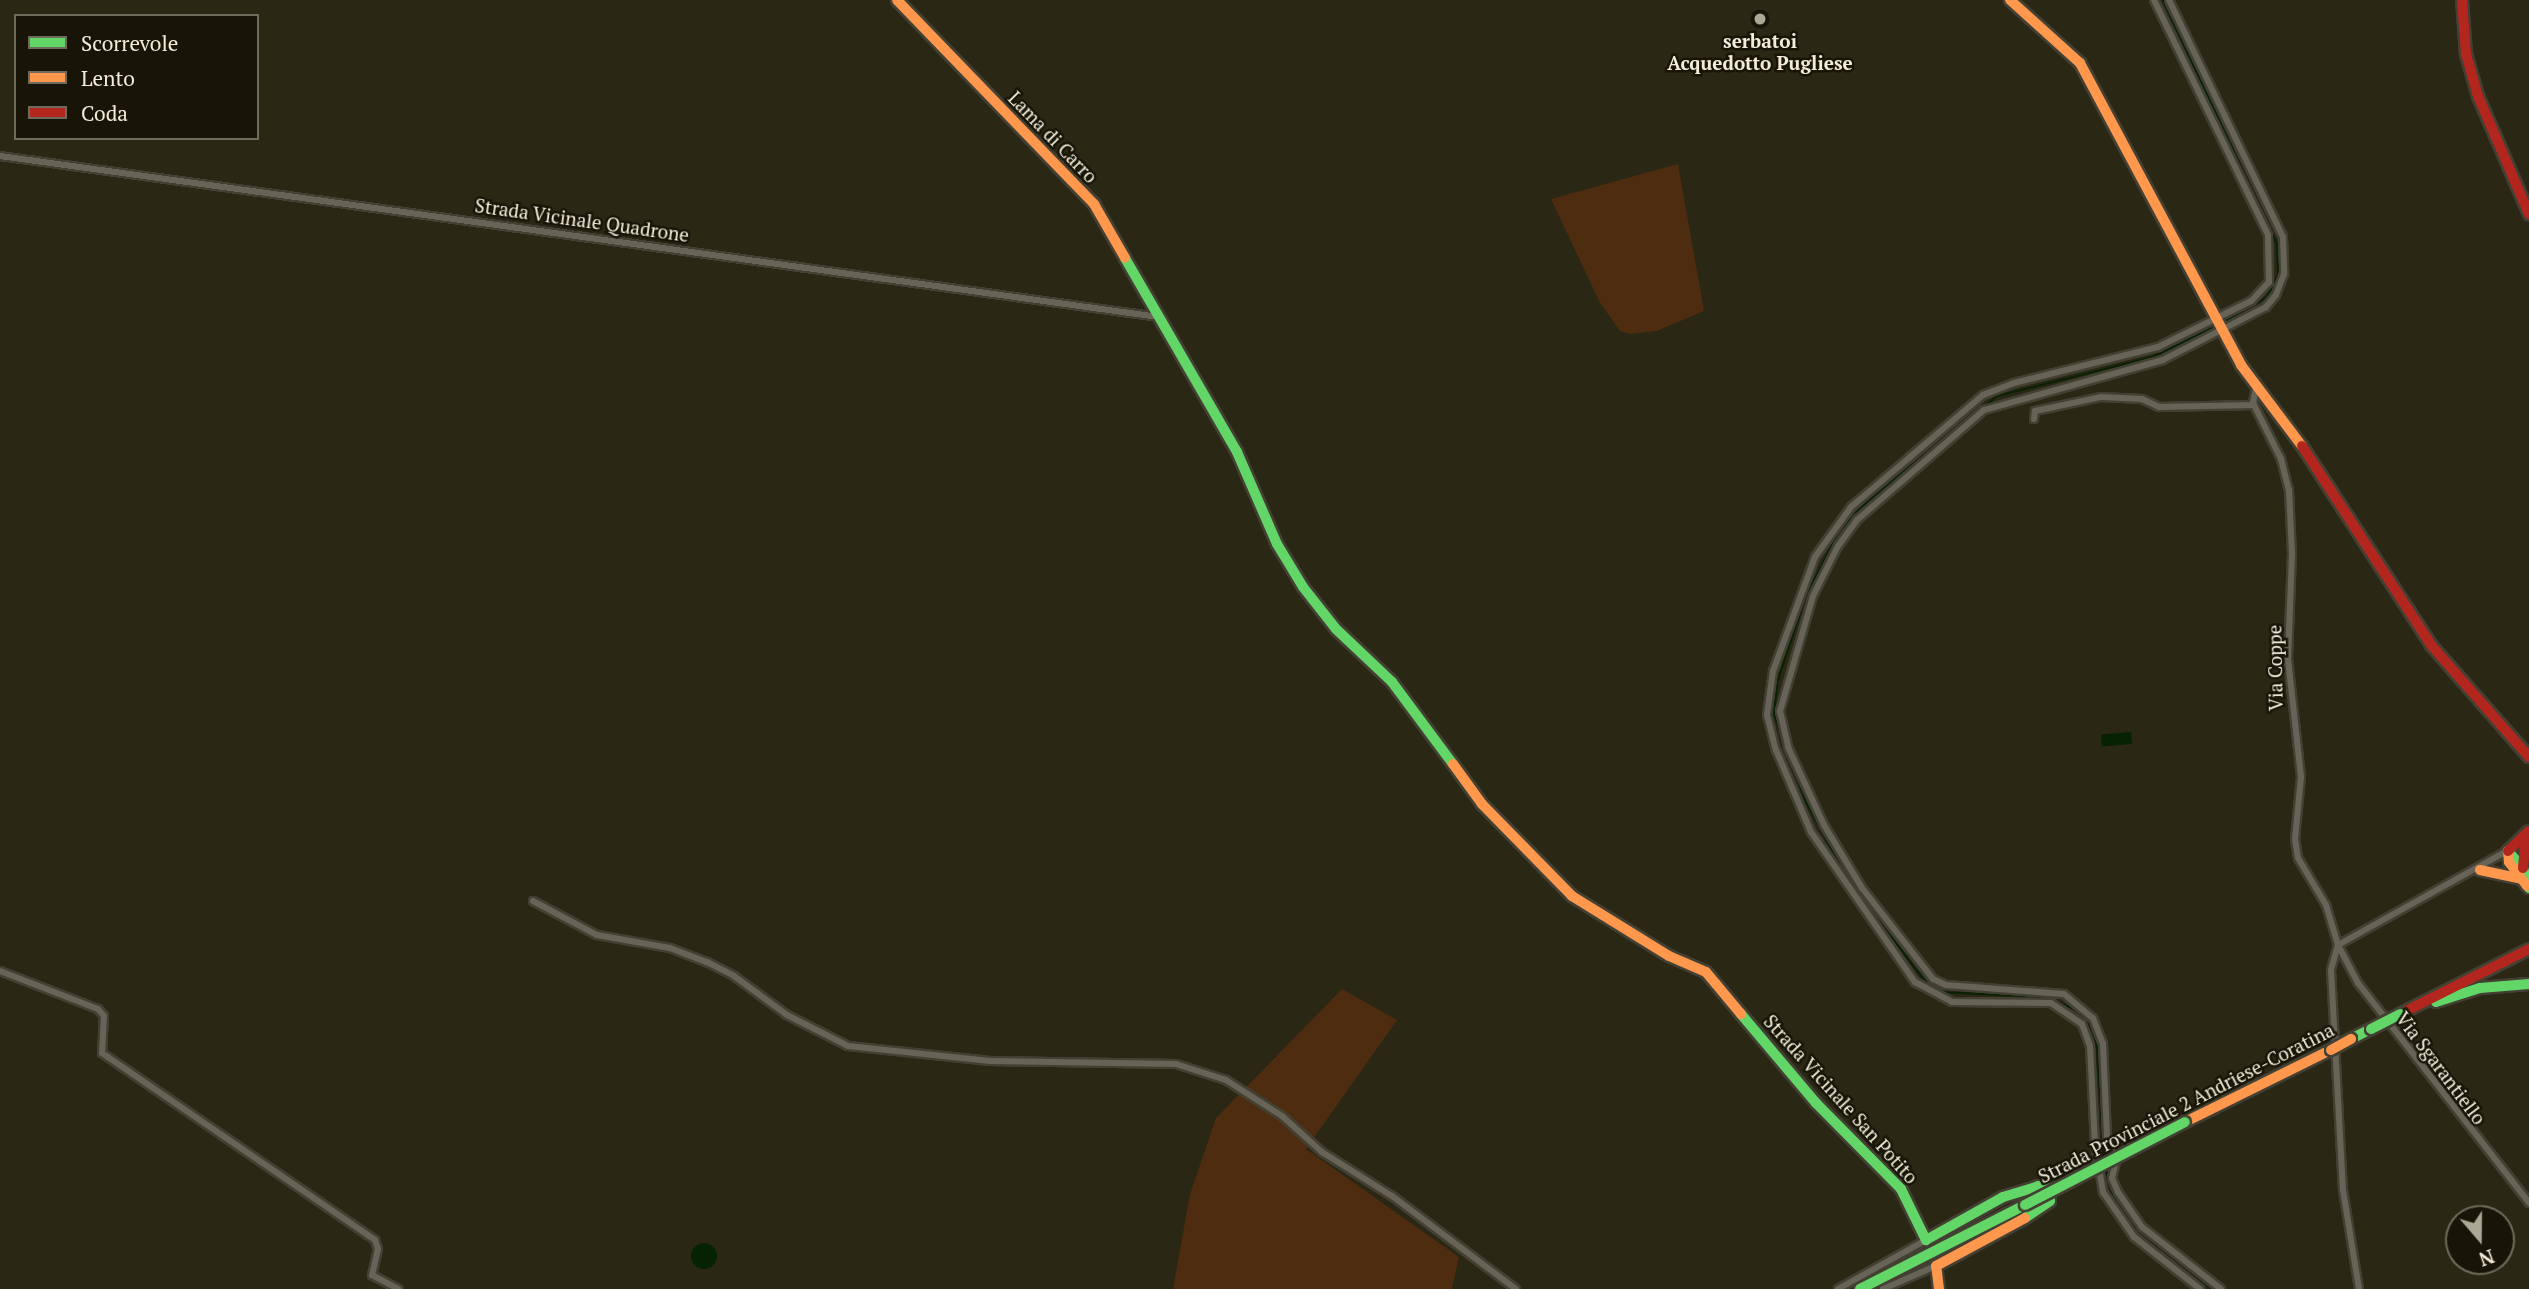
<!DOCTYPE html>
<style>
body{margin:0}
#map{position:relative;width:2529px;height:1289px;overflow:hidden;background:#2a2715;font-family:"PT Serif",serif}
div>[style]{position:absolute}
.green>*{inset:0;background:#4d2c0f}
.water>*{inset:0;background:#072202;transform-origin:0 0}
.round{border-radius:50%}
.stream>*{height:2px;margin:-1px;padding:0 1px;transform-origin:1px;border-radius:1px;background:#072202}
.roads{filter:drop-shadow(2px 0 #434033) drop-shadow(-2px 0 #434033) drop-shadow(0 2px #434033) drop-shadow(0 -2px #434033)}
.street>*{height:6px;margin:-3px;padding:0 3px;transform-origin:3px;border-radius:3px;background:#676457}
.fast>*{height:10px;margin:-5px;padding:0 5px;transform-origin:5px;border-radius:5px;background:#63d668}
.slow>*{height:10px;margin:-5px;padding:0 5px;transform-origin:5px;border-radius:5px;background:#ff974d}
.jam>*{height:10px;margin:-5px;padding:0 5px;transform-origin:5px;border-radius:5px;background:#b3261e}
.bridges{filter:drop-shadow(2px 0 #434033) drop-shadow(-2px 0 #434033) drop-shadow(0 2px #434033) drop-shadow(0 -2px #434033)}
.fast-bridge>*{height:10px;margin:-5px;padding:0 5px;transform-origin:5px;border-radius:5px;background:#63d668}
.slow-bridge>*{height:10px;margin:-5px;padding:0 5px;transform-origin:5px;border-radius:5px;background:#ff974d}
.dots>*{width:19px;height:19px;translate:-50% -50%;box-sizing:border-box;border:4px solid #181508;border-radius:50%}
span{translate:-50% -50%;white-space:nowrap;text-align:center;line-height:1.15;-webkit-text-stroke:5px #181508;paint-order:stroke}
.poi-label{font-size:19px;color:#f1edda;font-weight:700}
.street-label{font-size:19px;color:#f1edda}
.legend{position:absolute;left:14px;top:14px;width:245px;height:126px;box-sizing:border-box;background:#181508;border:2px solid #6f6b5c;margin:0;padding:9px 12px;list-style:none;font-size:21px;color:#f1edda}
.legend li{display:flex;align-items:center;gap:14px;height:35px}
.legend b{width:35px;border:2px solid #6f6b5c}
.north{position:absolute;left:2445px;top:1205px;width:70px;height:70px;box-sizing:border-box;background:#181508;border:2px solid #6f6b5c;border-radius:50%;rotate:160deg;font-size:19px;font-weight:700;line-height:28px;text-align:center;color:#f1edda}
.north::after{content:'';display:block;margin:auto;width:24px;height:32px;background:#aba895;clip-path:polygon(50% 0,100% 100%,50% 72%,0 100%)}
</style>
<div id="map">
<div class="green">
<i style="clip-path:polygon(1678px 164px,1704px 311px,1657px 331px,1630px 334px,1620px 331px,1600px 303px,1551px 199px)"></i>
<i style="clip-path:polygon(1342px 989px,1397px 1020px,1306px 1149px,1459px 1257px,1452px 1289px,1173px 1289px,1190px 1194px,1216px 1118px)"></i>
</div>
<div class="water">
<i style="left:2131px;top:732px;width:12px;height:30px;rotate:85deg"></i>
<i class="round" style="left:691px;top:1243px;width:26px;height:26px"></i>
</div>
<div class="stream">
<i style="left:2163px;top:0;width:269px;rotate:65deg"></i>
<i style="left:2277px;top:244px;width:31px;rotate:88deg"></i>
<i style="left:2278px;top:275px;width:25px;rotate:117deg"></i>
<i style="left:2267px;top:297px;width:52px;rotate:150deg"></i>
<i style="left:1845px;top:875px;width:83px;rotate:-118.1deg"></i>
<i style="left:1806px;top:802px;width:94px;rotate:-110deg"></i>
<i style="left:1774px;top:714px;width:31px;rotate:-84deg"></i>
<i style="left:1777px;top:683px;width:89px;rotate:-71.8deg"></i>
<i style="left:1805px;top:598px;width:75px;rotate:-63.1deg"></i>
<i style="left:1839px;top:531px;width:42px;rotate:-46deg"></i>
<i style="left:1868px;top:501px;width:166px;rotate:-39.1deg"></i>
<i style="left:1997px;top:396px;width:160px;rotate:-14.1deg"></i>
<i style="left:2152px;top:357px;width:72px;rotate:-25.5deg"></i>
<i style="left:1856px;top:891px;width:120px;rotate:52.5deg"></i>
<i style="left:1940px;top:992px;width:107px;rotate:2.7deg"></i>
<i style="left:2047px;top:997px;width:34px;rotate:24deg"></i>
<i style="left:2078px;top:1011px;width:26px;rotate:53deg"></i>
<i style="left:2094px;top:1032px;width:15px;rotate:79deg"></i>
<i style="left:2097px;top:1047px;width:112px;rotate:86.4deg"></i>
<i style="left:2105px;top:1168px;width:37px;rotate:73deg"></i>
<i style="left:2116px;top:1203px;width:24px;rotate:55deg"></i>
<i style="left:2130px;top:1223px;width:105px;rotate:38.8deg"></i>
</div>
<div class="roads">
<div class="street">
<i style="left:2154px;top:0;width:261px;rotate:64.1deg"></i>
<i style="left:2268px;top:235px;width:47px;rotate:88.8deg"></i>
<i style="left:2269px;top:282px;width:26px;rotate:133deg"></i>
<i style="left:2251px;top:301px;width:104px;rotate:153.7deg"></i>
<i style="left:2158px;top:347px;width:148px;rotate:166deg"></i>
<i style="left:2014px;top:383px;width:33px;rotate:159deg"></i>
<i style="left:1983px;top:395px;width:96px;rotate:139.7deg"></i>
<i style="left:1910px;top:457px;width:77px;rotate:139.7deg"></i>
<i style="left:1851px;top:507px;width:62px;rotate:125.8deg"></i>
<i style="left:1815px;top:557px;width:121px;rotate:110.2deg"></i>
<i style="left:1773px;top:671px;width:44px;rotate:97.8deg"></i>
<i style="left:1767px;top:715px;width:36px;rotate:76deg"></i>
<i style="left:1776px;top:750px;width:89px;rotate:66.9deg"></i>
<i style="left:1811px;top:832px;width:183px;rotate:55.3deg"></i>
<i style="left:1915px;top:982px;width:42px;rotate:28.4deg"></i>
<i style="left:1952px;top:1002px;width:99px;rotate:0.6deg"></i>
<i style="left:2051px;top:1003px;width:37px;rotate:34deg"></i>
<i style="left:2082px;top:1024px;width:23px;rotate:70deg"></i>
<i style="left:2090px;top:1046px;width:99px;rotate:87.1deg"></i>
<i style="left:2095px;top:1145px;width:48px;rotate:80.3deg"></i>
<i style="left:2103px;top:1192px;width:55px;rotate:55.4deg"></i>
<i style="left:2134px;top:1237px;width:84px;rotate:38.2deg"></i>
<i style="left:2169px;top:0;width:263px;rotate:64.3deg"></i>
<i style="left:2283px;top:237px;width:37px;rotate:88deg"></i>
<i style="left:2284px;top:274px;width:22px;rotate:111deg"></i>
<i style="left:2276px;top:295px;width:16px;rotate:130deg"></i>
<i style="left:2266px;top:307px;width:116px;rotate:152.8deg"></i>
<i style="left:2163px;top:360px;width:186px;rotate:164.4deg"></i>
<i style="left:1984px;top:410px;width:168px;rotate:139.1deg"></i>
<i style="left:1857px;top:520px;width:32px;rotate:126deg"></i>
<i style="left:1838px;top:546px;width:56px;rotate:116.6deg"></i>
<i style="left:1813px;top:596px;width:120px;rotate:106deg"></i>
<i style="left:1780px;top:711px;width:37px;rotate:77deg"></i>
<i style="left:1788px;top:747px;width:86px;rotate:65.2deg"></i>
<i style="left:1824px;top:825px;width:74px;rotate:58.9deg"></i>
<i style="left:1862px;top:888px;width:115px;rotate:52deg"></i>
<i style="left:1933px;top:979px;width:14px;rotate:25deg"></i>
<i style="left:1946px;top:985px;width:118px;rotate:4.4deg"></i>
<i style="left:2064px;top:994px;width:38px;rotate:40deg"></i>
<i style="left:2093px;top:1018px;width:28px;rotate:69deg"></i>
<i style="left:2103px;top:1044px;width:92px;rotate:87.5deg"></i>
<i style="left:2107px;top:1136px;width:27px;rotate:70deg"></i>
<i style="left:2116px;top:1161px;width:17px;rotate:103deg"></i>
<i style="left:2112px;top:1178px;width:15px;rotate:67deg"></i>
<i style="left:2118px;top:1192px;width:42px;rotate:55.6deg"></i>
<i style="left:2142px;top:1227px;width:100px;rotate:38.1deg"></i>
<i style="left:0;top:156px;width:1170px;rotate:7.91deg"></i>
<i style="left:2256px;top:388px;width:15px;rotate:101deg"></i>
<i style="left:2253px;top:403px;width:63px;rotate:63.4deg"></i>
<i style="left:2281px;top:459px;width:32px;rotate:76deg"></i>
<i style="left:2289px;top:490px;width:64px;rotate:87.3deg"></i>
<i style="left:2292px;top:554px;width:105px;rotate:92.2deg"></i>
<i style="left:2288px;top:659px;width:119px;rotate:83.7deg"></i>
<i style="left:2301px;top:777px;width:62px;rotate:95.5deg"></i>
<i style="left:2295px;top:839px;width:19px;rotate:81deg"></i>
<i style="left:2298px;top:858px;width:55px;rotate:59.2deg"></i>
<i style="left:2326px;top:905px;width:42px;rotate:73.3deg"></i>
<i style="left:2338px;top:945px;width:43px;rotate:62.2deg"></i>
<i style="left:2358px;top:983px;width:279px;rotate:52.1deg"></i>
<i style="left:2034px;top:419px;width:8px;rotate:-83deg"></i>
<i style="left:2035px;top:411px;width:67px;rotate:-12deg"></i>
<i style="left:2101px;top:397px;width:41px;rotate:2.8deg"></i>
<i style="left:2142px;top:399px;width:19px;rotate:25deg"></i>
<i style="left:2159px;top:407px;width:95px;rotate:-1.2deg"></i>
<i style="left:533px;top:901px;width:72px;rotate:28deg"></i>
<i style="left:597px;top:935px;width:74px;rotate:10.1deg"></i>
<i style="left:670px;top:948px;width:40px;rotate:21deg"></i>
<i style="left:707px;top:962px;width:30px;rotate:27deg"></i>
<i style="left:734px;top:976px;width:66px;rotate:36.3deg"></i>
<i style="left:787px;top:1015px;width:68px;rotate:26.9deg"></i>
<i style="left:848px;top:1046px;width:143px;rotate:6deg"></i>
<i style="left:990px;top:1061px;width:186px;rotate:0.9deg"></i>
<i style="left:1176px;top:1064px;width:52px;rotate:17.7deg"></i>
<i style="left:1226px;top:1080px;width:67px;rotate:32.7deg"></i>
<i style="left:1282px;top:1116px;width:54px;rotate:42deg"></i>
<i style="left:1322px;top:1152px;width:83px;rotate:32.2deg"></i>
<i style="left:1392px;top:1196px;width:155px;rotate:36.9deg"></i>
<i style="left:2338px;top:945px;width:26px;rotate:106deg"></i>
<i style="left:2331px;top:970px;width:220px;rotate:86.9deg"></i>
<i style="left:2343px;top:1190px;width:100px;rotate:80.8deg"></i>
<i style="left:2338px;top:945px;width:193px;rotate:-29.1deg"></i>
<i style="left:0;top:971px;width:105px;rotate:21.2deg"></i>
<i style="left:98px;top:1009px;width:9px;rotate:49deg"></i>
<i style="left:104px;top:1016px;width:37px;rotate:93deg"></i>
<i style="left:102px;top:1053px;width:331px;rotate:34.4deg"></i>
<i style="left:375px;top:1240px;width:9px;rotate:72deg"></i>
<i style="left:378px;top:1249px;width:27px;rotate:103deg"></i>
<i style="left:372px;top:1275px;width:30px;rotate:28deg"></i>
<i style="left:1838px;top:1289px;width:101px;rotate:-29.1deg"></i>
<i style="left:1883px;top:1289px;width:58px;rotate:-23.5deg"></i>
</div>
<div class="fast">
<i style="left:1125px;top:258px;width:224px;rotate:60deg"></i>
<i style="left:1237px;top:452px;width:100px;rotate:66.5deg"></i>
<i style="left:1277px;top:544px;width:50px;rotate:58.8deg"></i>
<i style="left:1303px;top:587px;width:53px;rotate:51.8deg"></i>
<i style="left:1336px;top:629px;width:77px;rotate:43.4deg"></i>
<i style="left:1392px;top:682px;width:102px;rotate:53.4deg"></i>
<i style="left:2508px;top:851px;width:23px;rotate:49deg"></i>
<i style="left:2523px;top:868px;width:21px;rotate:73deg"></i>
<i style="left:2436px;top:1002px;width:46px;rotate:-17.7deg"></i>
<i style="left:2480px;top:988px;width:49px;rotate:-4.7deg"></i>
<i style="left:1741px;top:1014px;width:116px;rotate:49.9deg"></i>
<i style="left:1816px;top:1103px;width:121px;rotate:45.3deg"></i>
<i style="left:1901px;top:1189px;width:57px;rotate:63.9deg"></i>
<i style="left:1926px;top:1240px;width:88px;rotate:-29.2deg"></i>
<i style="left:2003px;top:1197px;width:37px;rotate:-17deg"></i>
<i style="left:2038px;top:1186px;width:9px;rotate:13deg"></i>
<i style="left:2047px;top:1188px;width:13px;rotate:77deg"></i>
<i style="left:2050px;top:1201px;width:30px;rotate:146deg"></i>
<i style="left:2351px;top:1039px;width:22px;rotate:-27deg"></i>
<i style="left:1860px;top:1289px;width:185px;rotate:-27deg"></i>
</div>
<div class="slow">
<i style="left:897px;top:0;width:284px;rotate:46deg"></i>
<i style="left:1094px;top:204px;width:62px;rotate:60.1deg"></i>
<i style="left:2010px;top:0;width:94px;rotate:42deg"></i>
<i style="left:2080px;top:63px;width:342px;rotate:61.9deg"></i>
<i style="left:2241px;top:365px;width:101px;rotate:53deg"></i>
<i style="left:1453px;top:764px;width:49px;rotate:54.1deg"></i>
<i style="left:1482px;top:804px;width:129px;rotate:45.6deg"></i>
<i style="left:1572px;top:896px;width:114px;rotate:31.7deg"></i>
<i style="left:1669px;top:956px;width:40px;rotate:23.4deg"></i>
<i style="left:1706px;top:972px;width:55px;rotate:50.2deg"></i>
<i style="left:2508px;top:851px;width:11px;rotate:85deg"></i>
<i style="left:2509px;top:862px;width:30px;rotate:53deg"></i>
<i style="left:2480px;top:870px;width:40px;rotate:12deg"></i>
<i style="left:2185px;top:1122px;width:163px;rotate:-26.3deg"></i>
<i style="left:1939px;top:1289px;width:23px;rotate:-97deg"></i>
<i style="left:1936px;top:1266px;width:101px;rotate:-28.3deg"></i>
</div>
<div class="jam">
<i style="left:2462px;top:0;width:54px;rotate:85.8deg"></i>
<i style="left:2466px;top:54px;width:44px;rotate:74.1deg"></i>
<i style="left:2478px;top:96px;width:129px;rotate:66.6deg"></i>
<i style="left:2302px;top:446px;width:237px;rotate:57deg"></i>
<i style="left:2431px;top:645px;width:149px;rotate:48.8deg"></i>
<i style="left:2508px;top:851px;width:28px;rotate:-44deg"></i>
<i style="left:2523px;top:868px;width:33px;rotate:-85deg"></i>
<i style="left:2400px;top:1014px;width:144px;rotate:-26.7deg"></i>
</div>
</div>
<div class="bridges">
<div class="fast-bridge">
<i style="left:2371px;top:1029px;width:33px;rotate:-27deg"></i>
<i style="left:2025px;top:1205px;width:180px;rotate:-27.4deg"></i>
</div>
<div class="slow-bridge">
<i style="left:2331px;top:1050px;width:23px;rotate:-29deg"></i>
</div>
</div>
<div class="dots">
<i style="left:1760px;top:19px;background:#aba895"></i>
</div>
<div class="poi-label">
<span style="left:1760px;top:52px">serbatoi<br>Acquedotto Pugliese</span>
</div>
<div class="street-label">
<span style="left:1053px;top:137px;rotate:46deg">Lama di Carro</span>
<span style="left:582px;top:220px;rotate:8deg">Strada Vicinale Quadrone</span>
<span style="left:2275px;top:668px;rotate:-91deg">Via Coppe</span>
<span style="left:2441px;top:1068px;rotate:53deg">Via Sgarantiello</span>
<span style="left:1841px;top:1099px;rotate:48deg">Strada Vicinale San Potito</span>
<span style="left:2186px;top:1103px;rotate:-27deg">Strada Provinciale 2 Andriese-Coratina</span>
</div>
<ul class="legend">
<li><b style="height:9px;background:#63d668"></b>Scorrevole</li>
<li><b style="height:9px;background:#ff974d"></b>Lento</li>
<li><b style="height:9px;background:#b3261e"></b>Coda</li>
</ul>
<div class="north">N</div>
</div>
